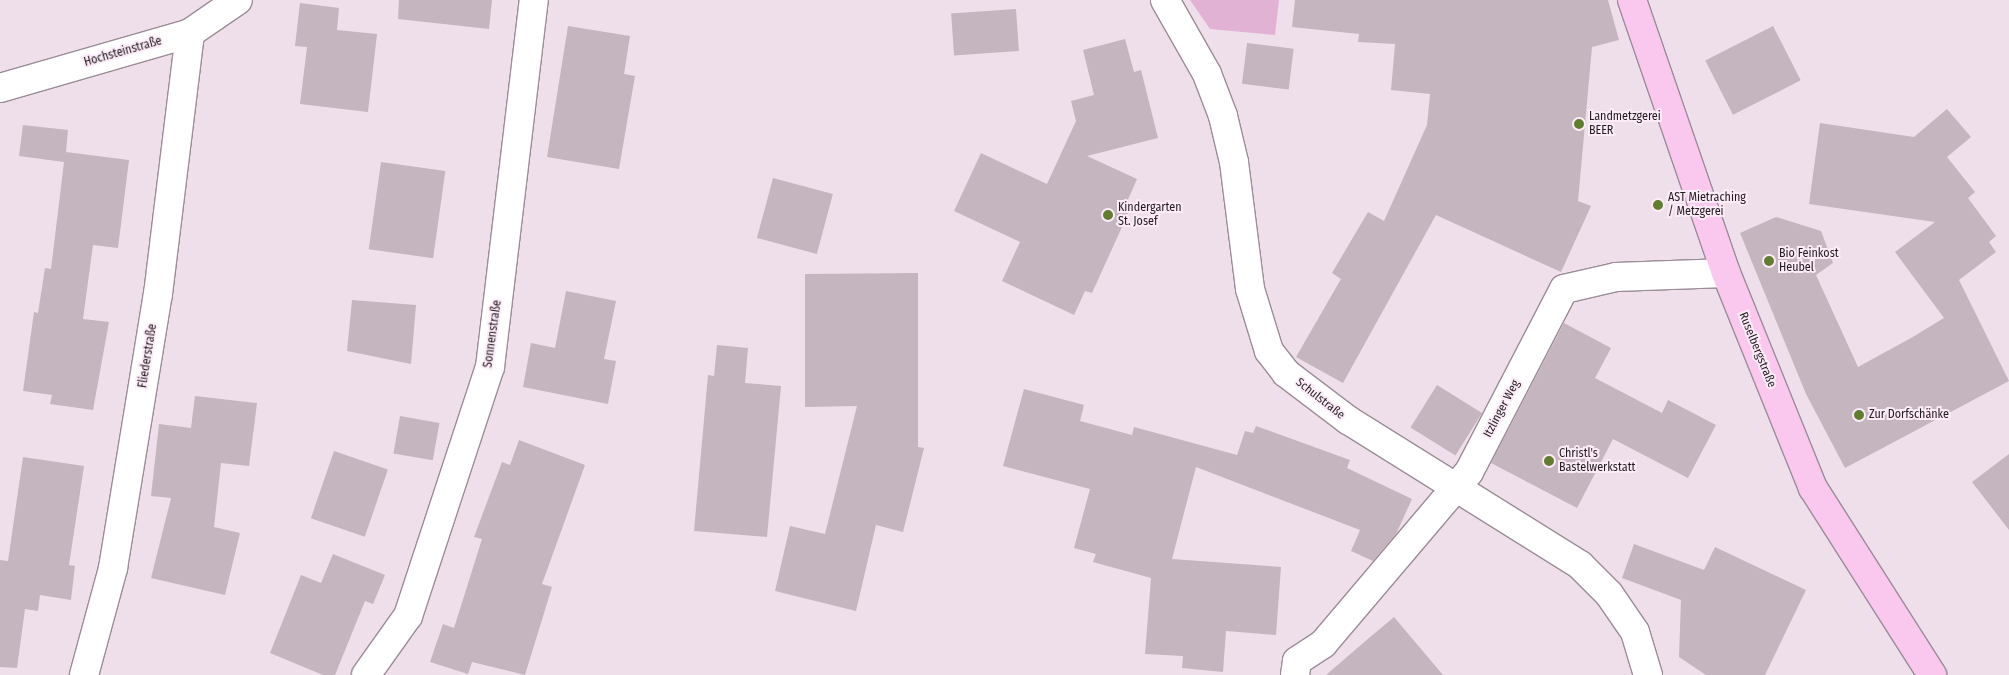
<!DOCTYPE html>
<meta charset="utf-8">
<style>
body{margin:0}
#map{position:relative;width:2009px;height:675px;overflow:hidden;background:#efdfeb;font-family:"Fira Sans Condensed",sans-serif}
div>[style]{position:absolute}
.green>*{inset:0;background:#e2b2d5}
.building>*{inset:0;background:#c4b5bf;transform-origin:0 0}
.roads{filter:drop-shadow(1px 0 #9b8c97) drop-shadow(-1px 0 #9b8c97) drop-shadow(0 1px #9b8c97) drop-shadow(0 -1px #9b8c97)}
.minor>*{height:28px;margin:-14px;padding:0 14px;transform-origin:14px;border-radius:14px;background:#fff}
.major>*{height:28px;margin:-14px;padding:0 14px;transform-origin:14px;border-radius:14px;background:#fac8ee}
.dots>*{width:14px;height:14px;translate:-50% -50%;box-sizing:border-box;border:2px solid #fdecf8;border-radius:50%}
span{translate:-50% -50%;white-space:nowrap;text-align:center;line-height:1.15;-webkit-text-stroke:4px #fdecf8;paint-order:stroke}
.street-label{font-size:12px;color:#211c20}
.poi-label{font-size:12px;color:#211c20}
.left{translate:0 -50%;text-align:left}
</style>
<div id="map">
<div class="green">
<i style="clip-path:polygon(1190px 0,1279px 0,1275px 35px,1210px 29px)"></i>
</div>
<div class="building">
<i style="clip-path:polygon(399px 0,492px 0,489px 29px,398px 19px)"></i>
<i style="clip-path:polygon(1295px 0,1608px 0,1619px 40px,1592px 47px,1578px 201px,1591px 206px,1561px 272px,1436px 215px,1343px 383px,1296px 357px,1341px 279px,1332px 273px,1368px 212px,1384px 221px,1427px 125px,1430px 94px,1391px 90px,1395px 44px,1358px 42px,1359px 34px,1292px 27px)"></i>
<i style="clip-path:polygon(300px 3px,339px 8px,337px 30px,377px 34px,368px 112px,300px 104px,307px 47px,295px 46px)"></i>
<i style="left:1016px;top:9px;width:42px;height:65px;rotate:86deg"></i>
<i style="clip-path:polygon(568px 26px,630px 36px,624px 74px,635px 76px,619px 169px,547px 157px)"></i>
<i style="left:1773px;top:26px;width:61px;height:76px;rotate:63deg"></i>
<i style="clip-path:polygon(1125px 39px,1134px 72px,1141px 70px,1158px 138px,1087px 156px,1137px 179px,1127px 202px,1132px 205px,1092px 293px,1085px 291px,1074px 315px,1002px 281px,1020px 242px,954px 211px,981px 153px,1047px 184px,1076px 121px,1071px 101px,1094px 95px,1083px 50px)"></i>
<i style="left:1247px;top:43px;width:47px;height:41px;rotate:7deg"></i>
<i style="clip-path:polygon(1947px 109px,1971px 137px,1947px 157px,1975px 192px,1968px 198px,1996px 236px,1989px 242px,1996px 252px,1959px 280px,2009px 381px,1845px 468px,1806px 394px,1740px 233px,1776px 217px,1821px 231px,1833px 263px,1816px 275px,1858px 367px,1911px 338px,1944px 318px,1895px 252px,1935px 222px,1809px 204px,1820px 123px,1914px 137px)"></i>
<i style="clip-path:polygon(23px 125px,68px 130px,66px 152px,129px 160px,118px 248px,93px 245px,83px 319px,109px 322px,93px 410px,50px 404px,52px 395px,23px 391px,34px 312px,38px 313px,45px 268px,51px 269px,64px 162px,19px 156px)"></i>
<i style="left:381px;top:162px;width:65px;height:88px;rotate:8deg"></i>
<i style="left:773px;top:178px;width:62px;height:62px;rotate:15deg"></i>
<i style="clip-path:polygon(918px 273px,918px 447px,924px 448px,903px 532px,876px 525px,856px 611px,775px 591px,790px 526px,825px 534px,857px 406px,805px 407px,805px 274px)"></i>
<i style="clip-path:polygon(566px 291px,616px 301px,604px 359px,616px 361px,608px 404px,523px 387px,531px 343px,555px 348px)"></i>
<i style="clip-path:polygon(352px 300px,416px 305px,411px 364px,347px 351px)"></i>
<i style="clip-path:polygon(1564px 323px,1611px 348px,1595px 378px,1662px 413px,1668px 400px,1716px 425px,1688px 478px,1613px 439px,1577px 508px,1491px 463px)"></i>
<i style="clip-path:polygon(717px 345px,748px 348px,745px 383px,781px 386px,767px 537px,694px 531px,708px 375px,714px 376px)"></i>
<i style="left:1437px;top:385px;width:53px;height:50px;rotate:32deg"></i>
<i style="clip-path:polygon(1024px 389px,1084px 405px,1080px 421px,1132px 435px,1134px 427px,1237px 455px,1245px 431px,1253px 433px,1256px 426px,1350px 460px,1347px 468px,1412px 499px,1396px 534px,1373px 561px,1351px 551px,1360px 530px,1196px 467px,1172px 559px,1281px 567px,1276px 635px,1226px 631px,1223px 672px,1182px 668px,1183px 656px,1145px 654px,1151px 578px,1093px 562px,1096px 554px,1074px 548px,1090px 489px,1003px 466px)"></i>
<i style="clip-path:polygon(195px 396px,257px 403px,249px 466px,221px 463px,214px 527px,240px 533px,225px 595px,151px 578px,171px 498px,151px 496px,159px 424px,191px 428px)"></i>
<i style="left:400px;top:416px;width:40px;height:38px;rotate:10deg"></i>
<i style="clip-path:polygon(519px 440px,585px 465px,542px 584px,552px 587px,525px 675px,472px 662px,468px 674px,430px 662px,443px 624px,454px 628px,482px 539px,474px 537px,502px 462px,510px 465px)"></i>
<i style="left:334px;top:451px;width:57px;height:71px;rotate:19deg"></i>
<i style="clip-path:polygon(2009px 454px,2009px 530px,1972px 482px)"></i>
<i style="clip-path:polygon(23px 457px,84px 466px,69px 565px,75px 566px,71px 600px,40px 595px,38px 611px,25px 609px,17px 668px,0 667px,0 560px,8px 561px)"></i>
<i style="clip-path:polygon(1634px 544px,1704px 570px,1715px 547px,1806px 590px,1765px 675px,1706px 675px,1679px 657px,1681px 600px,1622px 578px)"></i>
<i style="clip-path:polygon(333px 554px,385px 575px,373px 604px,365px 601px,335px 675px,323px 675px,270px 653px,301px 575px,321px 583px)"></i>
<i style="clip-path:polygon(1394px 617px,1443px 675px,1326px 675px,1369px 638px)"></i>
</div>
<div class="roads">
<div class="minor">
<i style="left:1165px;top:0;width:85px;rotate:60.4deg"></i>
<i style="left:1207px;top:74px;width:45px;rotate:69.1deg"></i>
<i style="left:1223px;top:116px;width:47px;rotate:76.6deg"></i>
<i style="left:1234px;top:162px;width:128px;rotate:82.8deg"></i>
<i style="left:1250px;top:289px;width:65px;rotate:73deg"></i>
<i style="left:1269px;top:351px;width:28px;rotate:52deg"></i>
<i style="left:1286px;top:373px;width:78px;rotate:37.2deg"></i>
<i style="left:1348px;top:420px;width:274px;rotate:32deg"></i>
<i style="left:1580px;top:565px;width:41px;rotate:45deg"></i>
<i style="left:1609px;top:594px;width:46px;rotate:55.6deg"></i>
<i style="left:1635px;top:632px;width:45px;rotate:73.2deg"></i>
<i style="left:0;top:88px;width:198px;rotate:-16.1deg"></i>
<i style="left:190px;top:33px;width:58px;rotate:-34.5deg"></i>
<i style="left:84px;top:675px;width:111px;rotate:-74.8deg"></i>
<i style="left:113px;top:568px;width:278px;rotate:-80.7deg"></i>
<i style="left:158px;top:294px;width:263px;rotate:-83deg"></i>
<i style="left:366px;top:675px;width:72px;rotate:-54.6deg"></i>
<i style="left:408px;top:616px;width:262px;rotate:-71.8deg"></i>
<i style="left:490px;top:367px;width:370px;rotate:-83.2deg"></i>
<i style="left:1295px;top:675px;width:14px;rotate:-82deg"></i>
<i style="left:1297px;top:661px;width:31px;rotate:-33deg"></i>
<i style="left:1323px;top:644px;width:226px;rotate:-49.7deg"></i>
<i style="left:1469px;top:472px;width:206px;rotate:-62.6deg"></i>
<i style="left:1564px;top:289px;width:53px;rotate:-13deg"></i>
<i style="left:1616px;top:277px;width:110px;rotate:-2.1deg"></i>
</div>
<div class="major">
<i style="left:1632px;top:0;width:289px;rotate:71deg"></i>
<i style="left:1726px;top:273px;width:232px;rotate:68deg"></i>
<i style="left:1813px;top:488px;width:222px;rotate:57.5deg"></i>
</div>
</div>
<div class="dots">
<i style="left:1579px;top:124px;background:#627d31"></i>
<i style="left:1658px;top:205px;background:#627d31"></i>
<i style="left:1108px;top:215px;background:#627d31"></i>
<i style="left:1769px;top:261px;background:#627d31"></i>
<i style="left:1859px;top:415px;background:#627d31"></i>
<i style="left:1549px;top:461px;background:#627d31"></i>
</div>
<div class="street-label">
<span style="left:123px;top:52px;rotate:-16deg">Hochsteinstraße</span>
<span style="left:493px;top:334px;rotate:-82deg">Sonnenstraße</span>
<span style="left:1757px;top:350px;rotate:68deg">Ruselbergstraße</span>
<span style="left:148px;top:356px;rotate:-81deg">Fliederstraße</span>
<span style="left:1320px;top:399px;rotate:38deg">Schulstraße</span>
<span style="left:1502px;top:409px;rotate:-62deg">Itzlinger Weg</span>
</div>
<div class="poi-label">
<span class="left" style="left:1589px;top:124px">Landmetzgerei<br>BEER</span>
<span class="left" style="left:1668px;top:205px">AST Mietraching<br>/ Metzgerei</span>
<span class="left" style="left:1118px;top:215px">Kindergarten<br>St. Josef</span>
<span class="left" style="left:1779px;top:261px">Bio Feinkost<br>Heubel</span>
<span class="left" style="left:1869px;top:415px">Zur Dorfschänke</span>
<span class="left" style="left:1559px;top:461px">Christl's<br>Bastelwerkstatt</span>
</div>
</div>
